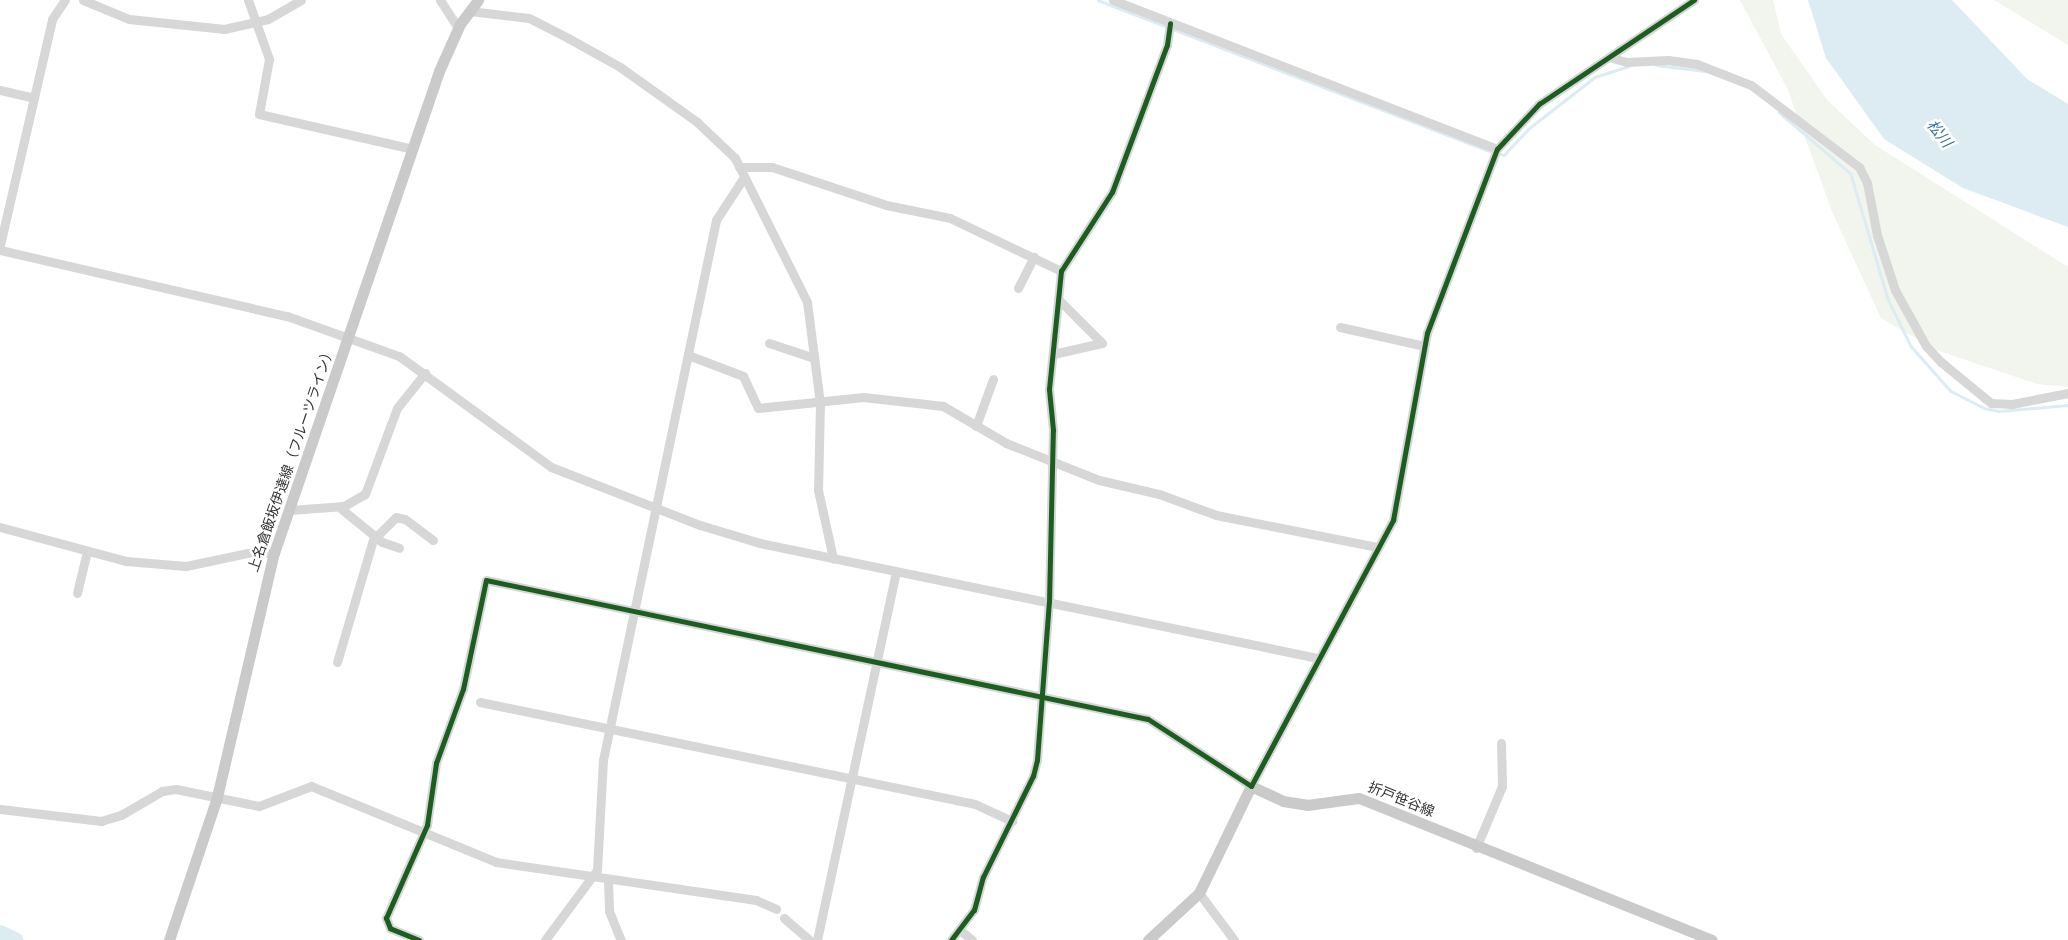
<!DOCTYPE html>
<meta charset="utf-8">
<style>
body{margin:0}
#map{position:relative;width:2068px;height:940px;overflow:hidden;background:#fff;font-family:"Nunito Sans","Noto Sans JP",sans-serif}
div>[style]{position:absolute}
.green>*{inset:0;background:#f1f5ed}
.water>*{inset:0;background:#ddebf3}
.stream>*{height:2.5px;margin:-1.25px;padding:0 1.25px;transform-origin:1.25px;border-radius:1.25px;background:#ddebf3}
.river>*{height:16px;margin:-8px;padding:0 8px;transform-origin:8px;border-radius:8px;background:#ddebf3}
.minor>*{height:9px;margin:-4.5px;padding:0 4.5px;transform-origin:4.5px;border-radius:4.5px;background:#d7d7d7}
.major>*{height:11px;margin:-5.5px;padding:0 5.5px;transform-origin:5.5px;border-radius:5.5px;background:#cacaca}
.cycleway>*{height:5px;margin:-2.5px;padding:0 2.5px;transform-origin:2.5px;border-radius:2.5px;background:#1b5e20}
span{translate:-50% -50%;white-space:nowrap;text-align:center;line-height:1.15;-webkit-text-stroke:5px #fff;paint-order:stroke}
.street-label{font-size:14px;color:#333}
.water-label{font-size:15px;color:#3f7597;font-style:italic}
</style>
<div id="map">
<div class="green">
<i style="clip-path:polygon(1740px 0,1773px 0,1781px 34px,1827px 100px,1875px 145px,2068px 267px,2068px 387px,2037px 384px,1936px 350px,1881px 318px,1833px 214px,1787px 88px)"></i>
<i style="clip-path:polygon(1994px 0,2068px 0,2068px 45px)"></i>
</div>
<div class="water">
<i style="clip-path:polygon(1808px 0,1952px 0,2027px 79px,2068px 104px,2068px 227px,1963px 188px,1884px 139px,1826px 58px)"></i>
</div>
<div class="stream">
<i style="left:1098px;top:0;width:422px;rotate:21.1deg"></i>
<i style="left:1656px;top:65px;width:49px;rotate:7deg"></i>
<i style="left:1779px;top:112px;width:95px;rotate:40.7deg"></i>
<i style="left:1851px;top:174px;width:130px;rotate:73.5deg"></i>
<i style="left:1888px;top:299px;width:52px;rotate:63.9deg"></i>
<i style="left:1911px;top:346px;width:60px;rotate:48.4deg"></i>
<i style="left:1951px;top:391px;width:37px;rotate:27deg"></i>
<i style="left:1984px;top:408px;width:15px;rotate:11deg"></i>
<i style="left:1999px;top:411px;width:69px;rotate:-5deg"></i>
<i style="left:1498px;top:153px;width:6px;rotate:18deg"></i>
<i style="left:1504px;top:155px;width:35px;rotate:-47deg"></i>
<i style="left:1528px;top:129px;width:85px;rotate:-37.8deg"></i>
<i style="left:1595px;top:77px;width:35px;rotate:-18deg"></i>
</div>
<div class="river">
<i style="left:0;top:933px;width:17px;rotate:25deg"></i>
</div>
<div class="minor">
<i style="left:83px;top:0;width:50px;rotate:22.4deg"></i>
<i style="left:129px;top:19px;width:96px;rotate:6deg"></i>
<i style="left:224px;top:29px;width:45px;rotate:-12.8deg"></i>
<i style="left:268px;top:19px;width:38px;rotate:-30deg"></i>
<i style="left:248px;top:0;width:63px;rotate:70.4deg"></i>
<i style="left:269px;top:59px;width:56px;rotate:100.3deg"></i>
<i style="left:259px;top:114px;width:158px;rotate:12.8deg"></i>
<i style="left:440px;top:0;width:33px;rotate:57deg"></i>
<i style="left:1113px;top:0;width:412px;rotate:21.2deg"></i>
<i style="left:470px;top:11px;width:59px;rotate:6.8deg"></i>
<i style="left:529px;top:18px;width:44px;rotate:27.1deg"></i>
<i style="left:568px;top:38px;width:60px;rotate:29.1deg"></i>
<i style="left:620px;top:67px;width:95px;rotate:35.5deg"></i>
<i style="left:697px;top:122px;width:52px;rotate:43.5deg"></i>
<i style="left:735px;top:158px;width:161px;rotate:63.4deg"></i>
<i style="left:807px;top:302px;width:102px;rotate:82.7deg"></i>
<i style="left:820px;top:403px;width:87px;rotate:91.3deg"></i>
<i style="left:818px;top:490px;width:70px;rotate:77.6deg"></i>
<i style="left:1609px;top:57px;width:18px;rotate:16deg"></i>
<i style="left:1626px;top:62px;width:42px;rotate:-2.7deg"></i>
<i style="left:1668px;top:60px;width:29px;rotate:8deg"></i>
<i style="left:1697px;top:64px;width:58px;rotate:21.3deg"></i>
<i style="left:1751px;top:85px;width:136px;rotate:37.2deg"></i>
<i style="left:1859px;top:167px;width:18px;rotate:63deg"></i>
<i style="left:1867px;top:183px;width:53px;rotate:79.1deg"></i>
<i style="left:1877px;top:235px;width:58px;rotate:71.9deg"></i>
<i style="left:1895px;top:290px;width:64px;rotate:61deg"></i>
<i style="left:1926px;top:346px;width:22px;rotate:47deg"></i>
<i style="left:1941px;top:362px;width:65px;rotate:39.4deg"></i>
<i style="left:1991px;top:403px;width:21px;rotate:3deg"></i>
<i style="left:2012px;top:404px;width:57px;rotate:-11.1deg"></i>
<i style="left:0;top:90px;width:35px;rotate:13deg"></i>
<i style="left:739px;top:167px;width:33px"></i>
<i style="left:772px;top:167px;width:120px;rotate:18.4deg"></i>
<i style="left:886px;top:205px;width:65px;rotate:11.5deg"></i>
<i style="left:950px;top:218px;width:123px;rotate:25.5deg"></i>
<i style="left:0;top:245px;width:232px;rotate:-77deg"></i>
<i style="left:52px;top:19px;width:23px;rotate:-56deg"></i>
<i style="left:0;top:250px;width:294px;rotate:13deg"></i>
<i style="left:287px;top:316px;width:119px;rotate:19.7deg"></i>
<i style="left:399px;top:356px;width:188px;rotate:36.1deg"></i>
<i style="left:551px;top:467px;width:160px;rotate:21.3deg"></i>
<i style="left:700px;top:525px;width:63px;rotate:16.7deg"></i>
<i style="left:760px;top:543px;width:570px;rotate:11.65deg"></i>
<i style="left:1018px;top:288px;width:35px;rotate:-63deg"></i>
<i style="left:1340px;top:327px;width:86px;rotate:12.7deg"></i>
<i style="left:769px;top:343px;width:44px;rotate:18.4deg"></i>
<i style="left:1053px;top:354px;width:50px;rotate:-12.7deg"></i>
<i style="left:1102px;top:343px;width:62px;rotate:-135deg"></i>
<i style="left:688px;top:355px;width:59px;rotate:20.9deg"></i>
<i style="left:743px;top:376px;width:35px;rotate:65deg"></i>
<i style="left:758px;top:408px;width:106px;rotate:-6deg"></i>
<i style="left:863px;top:397px;width:81px;rotate:6.4deg"></i>
<i style="left:943px;top:406px;width:73px;rotate:30.4deg"></i>
<i style="left:1006px;top:443px;width:100px;rotate:21.7deg"></i>
<i style="left:1099px;top:480px;width:62px;rotate:13.1deg"></i>
<i style="left:1159px;top:494px;width:61px;rotate:20.2deg"></i>
<i style="left:1216px;top:515px;width:165px;rotate:11.2deg"></i>
<i style="left:976px;top:426px;width:50px;rotate:-70.1deg"></i>
<i style="left:339px;top:507px;width:55px;rotate:39.1deg"></i>
<i style="left:382px;top:542px;width:18px;rotate:19deg"></i>
<i style="left:290px;top:510px;width:54px;rotate:-4.2deg"></i>
<i style="left:344px;top:506px;width:24px;rotate:-30deg"></i>
<i style="left:365px;top:494px;width:92px;rotate:-69.6deg"></i>
<i style="left:397px;top:408px;width:45px;rotate:-51.3deg"></i>
<i style="left:0;top:527px;width:131px;rotate:15.1deg"></i>
<i style="left:126px;top:561px;width:60px;rotate:4.8deg"></i>
<i style="left:186px;top:566px;width:67px;rotate:-12deg"></i>
<i style="left:252px;top:552px;width:22px;rotate:3deg"></i>
<i style="left:376px;top:537px;width:28px;rotate:-45deg"></i>
<i style="left:396px;top:517px;width:9px;rotate:13deg"></i>
<i style="left:405px;top:519px;width:35px;rotate:37deg"></i>
<i style="left:77px;top:593px;width:43px;rotate:-76.6deg"></i>
<i style="left:337px;top:662px;width:131px;rotate:-73.6deg"></i>
<i style="left:480px;top:702px;width:505px;rotate:11.64deg"></i>
<i style="left:975px;top:804px;width:41px;rotate:24.7deg"></i>
<i style="left:0;top:809px;width:102px;rotate:6.8deg"></i>
<i style="left:101px;top:821px;width:21px;rotate:-17deg"></i>
<i style="left:121px;top:815px;width:48px;rotate:-30.3deg"></i>
<i style="left:162px;top:791px;width:14px;rotate:-8deg"></i>
<i style="left:176px;top:789px;width:85px;rotate:11.6deg"></i>
<i style="left:259px;top:806px;width:56px;rotate:-21deg"></i>
<i style="left:311px;top:786px;width:200px;rotate:22.3deg"></i>
<i style="left:496px;top:862px;width:263px;rotate:8.3deg"></i>
<i style="left:756px;top:900px;width:22px;rotate:24deg"></i>
<i style="left:1476px;top:848px;width:67px;rotate:-67.2deg"></i>
<i style="left:1502px;top:786px;width:43px;rotate:-91.3deg"></i>
<i style="left:608px;top:881px;width:30px;rotate:88deg"></i>
<i style="left:609px;top:911px;width:31px;rotate:68deg"></i>
<i style="left:1199px;top:893px;width:59px;rotate:53.3deg"></i>
<i style="left:784px;top:918px;width:33px;rotate:41deg"></i>
<i style="left:960px;top:930px;width:16px;rotate:40deg"></i>
<i style="left:419px;top:940px;width:31px;rotate:-158deg"></i>
<i style="left:390px;top:928px;width:11px;rotate:-112deg"></i>
<i style="left:386px;top:918px;width:102px;rotate:-66.2deg"></i>
<i style="left:427px;top:825px;width:63px;rotate:-81.7deg"></i>
<i style="left:436px;top:763px;width:79px;rotate:-70deg"></i>
<i style="left:463px;top:689px;width:111px;rotate:-78.1deg"></i>
<i style="left:486px;top:580px;width:676px;rotate:11.86deg"></i>
<i style="left:1148px;top:719px;width:123px;rotate:33deg"></i>
<i style="left:1251px;top:786px;width:302px;rotate:-61.9deg"></i>
<i style="left:1393px;top:520px;width:190px;rotate:-79.7deg"></i>
<i style="left:1427px;top:333px;width:197px;rotate:-69.2deg"></i>
<i style="left:1497px;top:149px;width:62px;rotate:-47deg"></i>
<i style="left:1539px;top:104px;width:187px;rotate:-33.9deg"></i>
<i style="left:545px;top:940px;width:87px;rotate:-53.4deg"></i>
<i style="left:597px;top:870px;width:110px;rotate:-86.9deg"></i>
<i style="left:603px;top:760px;width:552px;rotate:-78.18deg"></i>
<i style="left:716px;top:220px;width:51px;rotate:-56.9deg"></i>
<i style="left:817px;top:940px;width:377px;rotate:-77.9deg"></i>
<i style="left:951px;top:940px;width:38px;rotate:-53deg"></i>
<i style="left:974px;top:910px;width:34px;rotate:-75deg"></i>
<i style="left:983px;top:877px;width:113px;rotate:-63.7deg"></i>
<i style="left:1033px;top:776px;width:16px;rotate:-76deg"></i>
<i style="left:1037px;top:760px;width:158px;rotate:-85.7deg"></i>
<i style="left:1049px;top:602px;width:172px;rotate:-88.7deg"></i>
<i style="left:1053px;top:430px;width:41px;rotate:-95.6deg"></i>
<i style="left:1049px;top:389px;width:119px;rotate:-84.2deg"></i>
<i style="left:1061px;top:271px;width:94px;rotate:-57.2deg"></i>
<i style="left:1112px;top:192px;width:157px;rotate:-69.5deg"></i>
<i style="left:1167px;top:45px;width:22px;rotate:-82deg"></i>
</div>
<div class="major">
<i style="left:169px;top:940px;width:151px;rotate:-71.4deg"></i>
<i style="left:217px;top:797px;width:251px;rotate:-76.9deg"></i>
<i style="left:274px;top:553px;width:509px;rotate:-71.1deg"></i>
<i style="left:439px;top:71px;width:51px;rotate:-65.9deg"></i>
<i style="left:460px;top:24px;width:30px;rotate:-53deg"></i>
<i style="left:1148px;top:940px;width:69px;rotate:-42.7deg"></i>
<i style="left:1199px;top:893px;width:119px;rotate:-64.1deg"></i>
<i style="left:1251px;top:786px;width:35px;rotate:25deg"></i>
<i style="left:1283px;top:801px;width:24px;rotate:9deg"></i>
<i style="left:1307px;top:805px;width:52px;rotate:-7.7deg"></i>
<i style="left:1359px;top:798px;width:380px;rotate:21.9deg"></i>
</div>
<div class="cycleway">
<i style="left:419px;top:940px;width:31px;rotate:-158deg"></i>
<i style="left:390px;top:928px;width:11px;rotate:-112deg"></i>
<i style="left:386px;top:918px;width:102px;rotate:-66.2deg"></i>
<i style="left:427px;top:825px;width:63px;rotate:-81.7deg"></i>
<i style="left:436px;top:763px;width:79px;rotate:-70deg"></i>
<i style="left:463px;top:689px;width:111px;rotate:-78.1deg"></i>
<i style="left:486px;top:580px;width:676px;rotate:11.86deg"></i>
<i style="left:1148px;top:719px;width:123px;rotate:33deg"></i>
<i style="left:1251px;top:786px;width:302px;rotate:-61.9deg"></i>
<i style="left:1393px;top:520px;width:190px;rotate:-79.7deg"></i>
<i style="left:1427px;top:333px;width:197px;rotate:-69.2deg"></i>
<i style="left:1497px;top:149px;width:62px;rotate:-47deg"></i>
<i style="left:1539px;top:104px;width:187px;rotate:-33.9deg"></i>
<i style="left:951px;top:940px;width:38px;rotate:-53deg"></i>
<i style="left:974px;top:910px;width:34px;rotate:-75deg"></i>
<i style="left:983px;top:877px;width:113px;rotate:-63.7deg"></i>
<i style="left:1033px;top:776px;width:16px;rotate:-76deg"></i>
<i style="left:1037px;top:760px;width:158px;rotate:-85.7deg"></i>
<i style="left:1049px;top:602px;width:172px;rotate:-88.7deg"></i>
<i style="left:1053px;top:430px;width:41px;rotate:-95.6deg"></i>
<i style="left:1049px;top:389px;width:119px;rotate:-84.2deg"></i>
<i style="left:1061px;top:271px;width:94px;rotate:-57.2deg"></i>
<i style="left:1112px;top:192px;width:157px;rotate:-69.5deg"></i>
<i style="left:1167px;top:45px;width:22px;rotate:-82deg"></i>
</div>
<div class="street-label">
<span style="left:292px;top:459px;rotate:-71deg">上名倉飯坂伊達線（フルーツライン）</span>
<span style="left:1401px;top:800px;rotate:22deg">折戸笹谷線</span>
</div>
<div class="water-label">
<span style="left:1939px;top:134px;rotate:51deg">松川</span>
</div>
</div>
